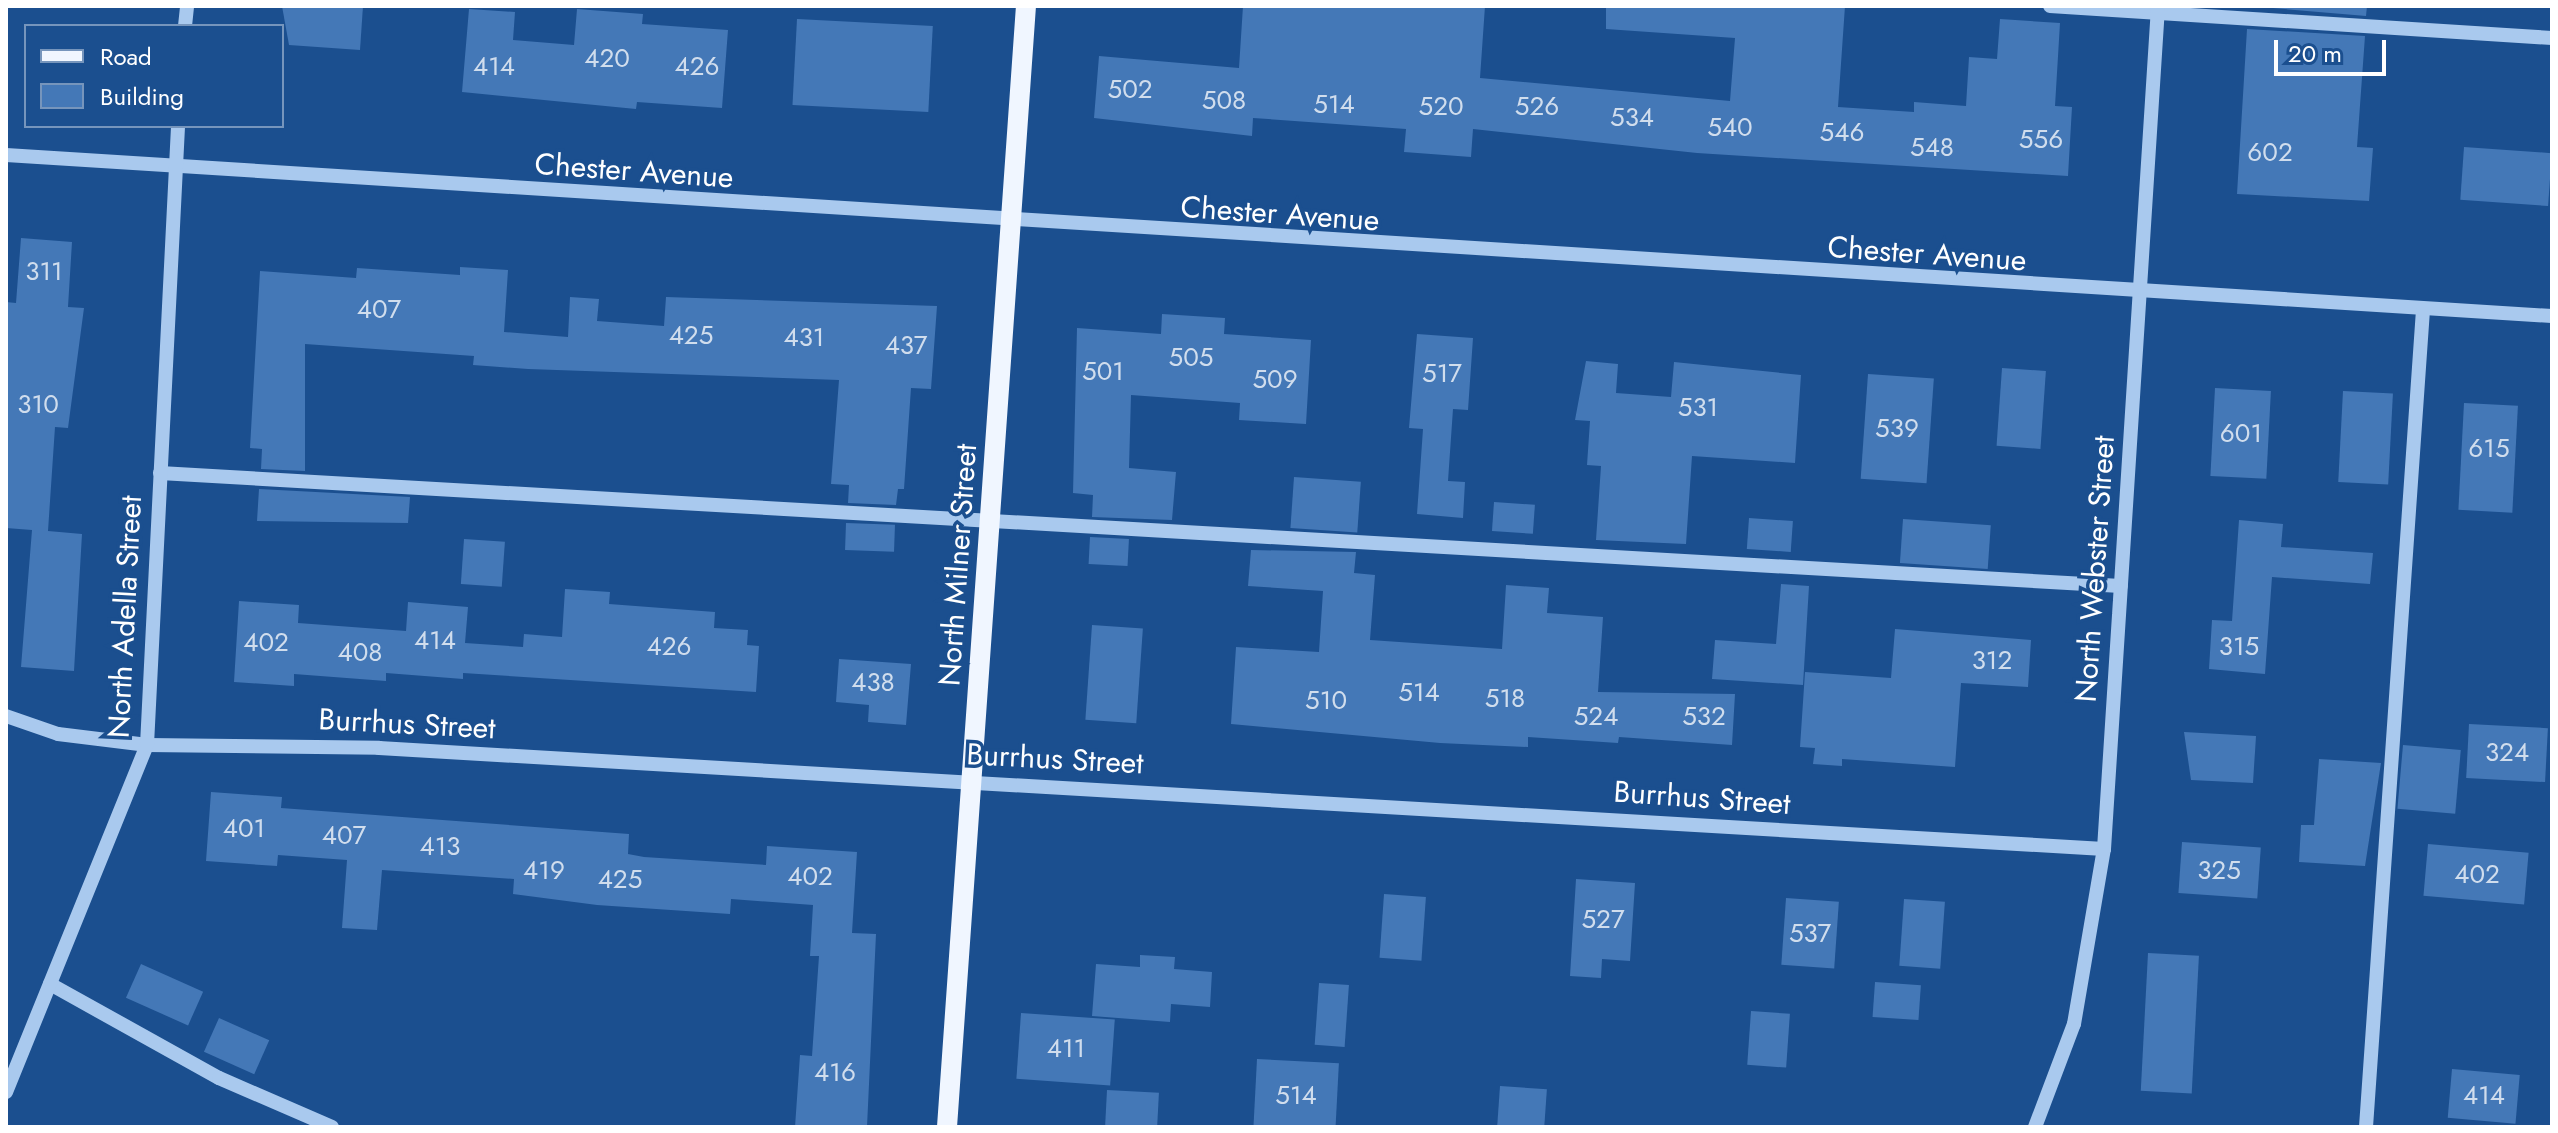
<!DOCTYPE html>
<style>
body{margin:0}
#map{position:relative;width:2558px;height:1133px;overflow:hidden;background:#1b4f8f;font-family:Jost,sans-serif}
div>[style]{position:absolute}
.building>*{inset:0;background:#4478b7;transform-origin:0 0}
.minor>*{height:14px;margin:-7px;padding:0 7px;transform-origin:7px;border-radius:7px;background:#a9c9ee}
.major>*{height:20px;margin:-10px;padding:0 10px;transform-origin:10px;border-radius:10px;background:#f0f6ff}
span{translate:-50% -50%;white-space:nowrap;text-align:center;line-height:1.15;-webkit-text-stroke:7px #1b4f8f;paint-order:stroke}
.number-label{font-size:26px;color:#d0dded}
.number-label span{-webkit-text-stroke-width:0}
.street-label{font-size:30px;color:#fff}
.frame{position:absolute;inset:0;border:8px solid #fff;pointer-events:none}
.legend{position:absolute;left:24px;top:24px;width:260px;height:104px;box-sizing:border-box;background:#1b4f8f;border:2px solid #7695bc;margin:0;padding:10px 14px;list-style:none;font-size:24px;color:#fff}
.legend li{display:flex;align-items:center;gap:16px;height:40px}
.legend b{width:40px;border:2px solid #7695bc}
.scale{position:absolute;left:2274px;top:40px;width:112px;height:36px;box-sizing:border-box;border:4px solid #fff;border-top:0;padding-left:10px;font-size:24px;line-height:28px;white-space:nowrap;color:#fff;-webkit-text-stroke:6px #1b4f8f;paint-order:stroke}
</style>
<div id="map">
<div class="building">
<i style="clip-path:polygon(282px 6px,363px 6px,360px 50px,289px 45px)"></i>
<i style="clip-path:polygon(1243px 6px,1485px 6px,1480px 78px,1730px 101px,1735px 38px,1606px 29px,1606px 6px,1845px 6px,1838px 107px,1914px 112px,1914px 102px,1966px 106px,1969px 57px,1997px 59px,2000px 19px,2060px 23px,2055px 106px,2072px 107px,2068px 176px,1697px 153px,1473px 129px,1471px 157px,1404px 152px,1406px 129px,1253px 118px,1252px 136px,1094px 118px,1099px 56px,1239px 68px)"></i>
<i style="clip-path:polygon(2249px 6px,2367px 6px,2366px 16px)"></i>
<i style="clip-path:polygon(469px 9px,515px 12px,513px 40px,574px 45px,577px 9px,643px 14px,642px 24px,728px 30px,722px 108px,637px 102px,636px 109px,462px 92px)"></i>
<i style="left:797px;top:19px;width:136px;height:86px;rotate:3deg"></i>
<i style="clip-path:polygon(2247px 29px,2365px 36px,2357px 147px,2373px 148px,2369px 201px,2237px 194px)"></i>
<i style="left:2464px;top:147px;width:88px;height:53px;rotate:4deg"></i>
<i style="clip-path:polygon(21px 238px,72px 242px,68px 307px,84px 308px,68px 428px,55px 427px,48px 531px,82px 534px,74px 671px,21px 667px,32px 530px,6px 528px,6px 302px,16px 303px)"></i>
<i style="clip-path:polygon(460px 267px,508px 270px,504px 332px,568px 337px,570px 297px,599px 299px,597px 321px,664px 326px,666px 297px,937px 306px,931px 389px,911px 388px,904px 489px,898px 489px,896px 505px,848px 503px,849px 485px,831px 484px,839px 380px,528px 369px,473px 365px,474px 356px,305px 344px,305px 471px,261px 469px,262px 449px,250px 448px,260px 271px,356px 278px,357px 268px,460px 275px)"></i>
<i style="clip-path:polygon(1162px 314px,1225px 318px,1224px 334px,1311px 340px,1306px 424px,1239px 420px,1240px 403px,1131px 395px,1129px 468px,1176px 472px,1172px 520px,1092px 517px,1093px 495px,1073px 493px,1077px 328px,1161px 334px)"></i>
<i style="clip-path:polygon(1417px 334px,1473px 338px,1468px 410px,1453px 409px,1448px 481px,1465px 482px,1463px 518px,1417px 514px,1423px 429px,1409px 428px)"></i>
<i style="clip-path:polygon(1586px 361px,1618px 364px,1616px 393px,1671px 397px,1674px 362px,1801px 375px,1795px 463px,1692px 456px,1686px 544px,1596px 540px,1601px 466px,1587px 465px,1590px 421px,1575px 420px)"></i>
<i style="left:2002px;top:368px;width:44px;height:78px;rotate:4deg"></i>
<i style="left:1868px;top:374px;width:66px;height:105px;rotate:4deg"></i>
<i style="left:2215px;top:388px;width:56px;height:88px;rotate:3deg"></i>
<i style="left:2343px;top:391px;width:50px;height:91px;rotate:3deg"></i>
<i style="left:2464px;top:403px;width:54px;height:107px;rotate:3deg"></i>
<i style="left:1294px;top:477px;width:67px;height:51px;rotate:4deg"></i>
<i style="clip-path:polygon(259px 489px,410px 497px,408px 523px,257px 521px)"></i>
<i style="left:1494px;top:502px;width:41px;height:29px;rotate:4deg"></i>
<i style="left:1749px;top:518px;width:44px;height:31px;rotate:4deg"></i>
<i style="left:1903px;top:519px;width:88px;height:44px;rotate:4deg"></i>
<i style="clip-path:polygon(2239px 520px,2283px 524px,2281px 547px,2373px 553px,2370px 584px,2272px 577px,2265px 674px,2209px 669px,2212px 620px,2232px 621px)"></i>
<i style="left:846px;top:523px;width:49px;height:27px;rotate:2deg"></i>
<i style="left:1090px;top:537px;width:39px;height:27px;rotate:3deg"></i>
<i style="left:464px;top:539px;width:41px;height:45px;rotate:4deg"></i>
<i style="clip-path:polygon(1251px 550px,1356px 552px,1354px 573px,1375px 575px,1370px 640px,1502px 649px,1506px 585px,1549px 588px,1547px 613px,1603px 617px,1598px 692px,1735px 694px,1732px 745px,1619px 737px,1618px 743px,1528px 737px,1528px 747px,1440px 743px,1231px 724px,1236px 647px,1319px 652px,1323px 591px,1248px 586px)"></i>
<i style="clip-path:polygon(1781px 584px,1809px 586px,1803px 685px,1712px 679px,1715px 640px,1776px 644px)"></i>
<i style="clip-path:polygon(565px 589px,610px 592px,609px 604px,715px 612px,714px 628px,748px 630px,747px 645px,759px 646px,756px 692px,463px 673px,463px 679px,386px 673px,386px 681px,294px 674px,294px 686px,234px 682px,239px 601px,299px 605px,298px 623px,406px 631px,408px 602px,468px 607px,465px 643px,523px 647px,524px 634px,562px 637px)"></i>
<i style="left:1092px;top:625px;width:51px;height:95px;rotate:4deg"></i>
<i style="clip-path:polygon(1895px 629px,2031px 640px,2028px 687px,1961px 683px,1955px 767px,1842px 759px,1842px 766px,1813px 764px,1815px 748px,1800px 747px,1805px 672px,1891px 678px)"></i>
<i style="clip-path:polygon(839px 659px,911px 664px,906px 725px,868px 722px,869px 705px,836px 702px)"></i>
<i style="left:2469px;top:724px;width:79px;height:54px;rotate:3deg"></i>
<i style="clip-path:polygon(2184px 732px,2256px 736px,2253px 783px,2191px 780px)"></i>
<i style="left:2403px;top:745px;width:58px;height:64px;rotate:5deg"></i>
<i style="clip-path:polygon(2319px 759px,2381px 763px,2365px 866px,2299px 862px,2301px 825px,2314px 825px)"></i>
<i style="clip-path:polygon(211px 792px,282px 797px,281px 808px,629px 834px,628px 854px,644px 857px,766px 865px,767px 846px,857px 852px,852px 933px,876px 934px,867px 1127px,795px 1127px,800px 1055px,812px 1056px,819px 956px,810px 956px,813px 905px,731px 899px,730px 914px,597px 905px,513px 894px,514px 879px,382px 870px,377px 930px,342px 928px,347px 860px,278px 855px,277px 866px,206px 861px)"></i>
<i style="left:2182px;top:842px;width:79px;height:51px;rotate:4deg"></i>
<i style="left:2428px;top:844px;width:101px;height:52px;rotate:5deg"></i>
<i style="clip-path:polygon(1576px 879px,1635px 883px,1630px 961px,1602px 959px,1601px 978px,1570px 976px)"></i>
<i style="left:1384px;top:894px;width:42px;height:64px;rotate:4deg"></i>
<i style="left:1786px;top:898px;width:53px;height:67px;rotate:4deg"></i>
<i style="left:1904px;top:899px;width:41px;height:67px;rotate:4deg"></i>
<i style="left:2148px;top:953px;width:51px;height:138px;rotate:3deg"></i>
<i style="clip-path:polygon(1140px 955px,1175px 957px,1174px 969px,1212px 972px,1210px 1007px,1171px 1004px,1170px 1022px,1092px 1016px,1096px 964px,1140px 967px)"></i>
<i style="left:141px;top:964px;width:68px;height:37px;rotate:24deg"></i>
<i style="left:1875px;top:982px;width:46px;height:35px;rotate:4deg"></i>
<i style="left:1319px;top:983px;width:30px;height:62px;rotate:4deg"></i>
<i style="left:1751px;top:1011px;width:39px;height:54px;rotate:4deg"></i>
<i style="left:1021px;top:1013px;width:94px;height:66px;rotate:4deg"></i>
<i style="left:219px;top:1018px;width:55px;height:37px;rotate:24deg"></i>
<i style="left:1257px;top:1059px;width:82px;height:68px;rotate:3deg"></i>
<i style="left:2452px;top:1069px;width:68px;height:49px;rotate:5deg"></i>
<i style="left:1500px;top:1086px;width:47px;height:40px;rotate:4deg"></i>
<i style="left:1107px;top:1090px;width:52px;height:37px;rotate:3deg"></i>
</div>
<div class="minor">
<i style="left:2050px;top:6px;width:503px;rotate:3.65deg"></i>
<i style="left:185px;top:26px;width:20px;rotate:-84deg"></i>
<i style="left:6px;top:155px;width:2551px;rotate:3.62deg"></i>
<i style="left:160px;top:473px;width:1964px;rotate:3.3deg"></i>
<i style="left:6px;top:716px;width:55px;rotate:19.1deg"></i>
<i style="left:58px;top:734px;width:90px;rotate:7deg"></i>
<i style="left:147px;top:745px;width:232px;rotate:0.7deg"></i>
<i style="left:379px;top:748px;width:1728px;rotate:3.35deg"></i>
<i style="left:50px;top:984px;width:193px;rotate:29.1deg"></i>
<i style="left:219px;top:1078px;width:123px;rotate:23.4deg"></i>
<i style="left:6px;top:1092px;width:375px;rotate:-67.9deg"></i>
<i style="left:147px;top:745px;width:620px;rotate:-87.13deg"></i>
<i style="left:2035px;top:1127px;width:110px;rotate:-69.3deg"></i>
<i style="left:2074px;top:1024px;width:178px;rotate:-80.3deg"></i>
<i style="left:2104px;top:849px;width:845px;rotate:-86.33deg"></i>
<i style="left:2366px;top:1127px;width:820px;rotate:-86.01deg"></i>
</div>
<div class="major">
<i style="left:947px;top:1127px;width:1124px;rotate:-85.97deg"></i>
</div>
<div class="number-label">
<span style="left:607px;top:59px">420</span>
<span style="left:494px;top:67px">414</span>
<span style="left:697px;top:67px">426</span>
<span style="left:1130px;top:90px">502</span>
<span style="left:1224px;top:101px">508</span>
<span style="left:1334px;top:105px">514</span>
<span style="left:1441px;top:107px">520</span>
<span style="left:1537px;top:107px">526</span>
<span style="left:1632px;top:118px">534</span>
<span style="left:1730px;top:128px">540</span>
<span style="left:1842px;top:133px">546</span>
<span style="left:2041px;top:140px">556</span>
<span style="left:1932px;top:148px">548</span>
<span style="left:2270px;top:153px">602</span>
<span style="left:44px;top:272px">311</span>
<span style="left:379px;top:310px">407</span>
<span style="left:691px;top:336px">425</span>
<span style="left:804px;top:338px">431</span>
<span style="left:906px;top:346px">437</span>
<span style="left:1191px;top:358px">505</span>
<span style="left:1103px;top:372px">501</span>
<span style="left:1442px;top:374px">517</span>
<span style="left:1275px;top:380px">509</span>
<span style="left:38px;top:405px">310</span>
<span style="left:1698px;top:408px">531</span>
<span style="left:1897px;top:429px">539</span>
<span style="left:2241px;top:434px">601</span>
<span style="left:2489px;top:449px">615</span>
<span style="left:435px;top:641px">414</span>
<span style="left:266px;top:643px">402</span>
<span style="left:669px;top:647px">426</span>
<span style="left:2239px;top:647px">315</span>
<span style="left:360px;top:653px">408</span>
<span style="left:1992px;top:661px">312</span>
<span style="left:873px;top:683px">438</span>
<span style="left:1419px;top:693px">514</span>
<span style="left:1505px;top:699px">518</span>
<span style="left:1326px;top:701px">510</span>
<span style="left:1596px;top:717px">524</span>
<span style="left:1704px;top:717px">532</span>
<span style="left:2507px;top:753px">324</span>
<span style="left:244px;top:829px">401</span>
<span style="left:344px;top:836px">407</span>
<span style="left:440px;top:847px">413</span>
<span style="left:544px;top:871px">419</span>
<span style="left:2219px;top:871px">325</span>
<span style="left:2477px;top:875px">402</span>
<span style="left:810px;top:877px">402</span>
<span style="left:620px;top:880px">425</span>
<span style="left:1603px;top:920px">527</span>
<span style="left:1810px;top:934px">537</span>
<span style="left:1066px;top:1049px">411</span>
<span style="left:835px;top:1073px">416</span>
<span style="left:1296px;top:1096px">514</span>
<span style="left:2484px;top:1096px">414</span>
</div>
<div class="street-label">
<span style="left:634px;top:171px;rotate:4deg">Chester Avenue</span>
<span style="left:1280px;top:214px;rotate:4deg">Chester Avenue</span>
<span style="left:1927px;top:254px;rotate:4deg">Chester Avenue</span>
<span style="left:958px;top:565px;rotate:-86deg">North Milner Street</span>
<span style="left:2095px;top:569px;rotate:-86deg">North Webster Street</span>
<span style="left:125px;top:617px;rotate:-87deg">North Adella Street</span>
<span style="left:407px;top:724px;rotate:3deg">Burrhus Street</span>
<span style="left:1055px;top:759px;rotate:3deg">Burrhus Street</span>
<span style="left:1702px;top:798px;rotate:4deg">Burrhus Street</span>
</div>
<div class="frame"></div>
<ul class="legend">
<li><b style="height:10px;background:#f0f6ff"></b>Road</li>
<li><b style="height:22px;background:#4478b7"></b>Building</li>
</ul>
<div class="scale">20 m</div>
</div>
